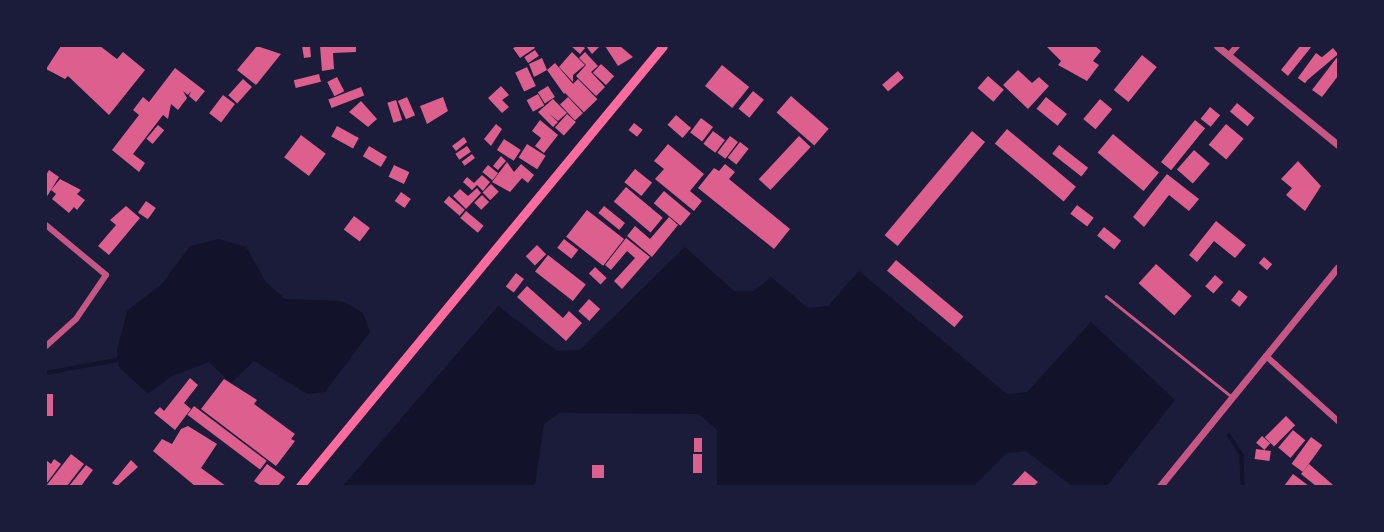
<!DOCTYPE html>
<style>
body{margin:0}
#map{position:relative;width:1384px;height:532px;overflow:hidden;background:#1b1b3a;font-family:"Asap Condensed",sans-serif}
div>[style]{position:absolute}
.water>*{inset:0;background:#12122b}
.stream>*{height:3.5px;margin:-1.75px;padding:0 1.75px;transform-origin:1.75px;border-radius:1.75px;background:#12122b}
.building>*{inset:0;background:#dd5f8e;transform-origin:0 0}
.service>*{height:2.5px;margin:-1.25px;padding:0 1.25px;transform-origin:1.25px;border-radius:1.25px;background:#c65784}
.minor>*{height:6px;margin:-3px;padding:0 3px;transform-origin:3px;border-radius:3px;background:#c65784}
.tertiary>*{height:7px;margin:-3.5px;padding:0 3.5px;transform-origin:3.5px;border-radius:3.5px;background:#c65784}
.primary>*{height:9px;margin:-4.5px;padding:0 4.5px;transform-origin:4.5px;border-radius:4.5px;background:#ff6b9d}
span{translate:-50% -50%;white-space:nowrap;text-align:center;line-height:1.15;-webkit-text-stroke:7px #1b1b3a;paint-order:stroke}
.frame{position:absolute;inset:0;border:47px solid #1b1b3a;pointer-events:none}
</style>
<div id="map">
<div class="water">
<i style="clip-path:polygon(219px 239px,246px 247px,266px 282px,285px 299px,342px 301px,363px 313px,370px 332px,325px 392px,307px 394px,254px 361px,231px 383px,209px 362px,172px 376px,148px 394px,119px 367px,117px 350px,127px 311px,162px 284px,190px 246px)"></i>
<i style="clip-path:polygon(685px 247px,734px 291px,754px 291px,771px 277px,808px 308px,828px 306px,859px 271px,1007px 394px,1027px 392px,1091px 322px,1175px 400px,1107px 486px,1072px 486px,1026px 451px,1007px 453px,974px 486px,717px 486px,717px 430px,699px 414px,559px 413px,544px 424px,535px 485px,343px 486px,498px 306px,557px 351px,580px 350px)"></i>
</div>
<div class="stream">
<i style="left:46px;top:373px;width:77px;rotate:-10.4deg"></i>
<i style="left:1229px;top:435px;width:24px;rotate:57deg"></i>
<i style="left:1242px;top:455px;width:31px;rotate:88deg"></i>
</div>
<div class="building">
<i style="clip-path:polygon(61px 46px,100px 46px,117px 59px,123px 52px,145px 70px,109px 115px,68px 76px,65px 79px,46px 69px)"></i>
<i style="clip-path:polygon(257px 46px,281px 54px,256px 85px,237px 70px)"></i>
<i style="clip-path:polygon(302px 46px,310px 46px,311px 57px,304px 58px)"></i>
<i style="clip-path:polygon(320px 46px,356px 46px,356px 52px,333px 53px,334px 69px,322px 71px)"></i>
<i style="clip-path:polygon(518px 46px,534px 46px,535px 48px,520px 58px,513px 48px)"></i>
<i style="clip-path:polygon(571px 46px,582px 46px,585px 48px,580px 54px)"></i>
<i style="clip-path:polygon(586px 46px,600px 46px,592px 54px)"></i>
<i style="clip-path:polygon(605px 46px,620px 46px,633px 57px,618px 66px)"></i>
<i style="clip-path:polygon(1046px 46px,1095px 46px,1101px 51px,1093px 61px,1099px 65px,1087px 81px,1058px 65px,1061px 61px)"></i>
<i style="clip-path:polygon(1300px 46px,1312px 46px,1288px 76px,1281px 70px)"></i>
<i style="left:1333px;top:48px;width:8px;height:44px;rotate:50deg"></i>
<i style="left:535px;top:50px;width:7px;height:13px;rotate:56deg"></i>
<i style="clip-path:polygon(572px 52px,585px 65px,573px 75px,573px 82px,559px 67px)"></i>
<i style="clip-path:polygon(585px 52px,598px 66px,591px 72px,605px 87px,596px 96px,576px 76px,586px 65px,579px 58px)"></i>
<i style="left:1316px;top:53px;width:9px;height:31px;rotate:36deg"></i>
<i style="left:1142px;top:55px;width:19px;height:45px;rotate:39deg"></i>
<i style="clip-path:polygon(1338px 56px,1338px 76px,1322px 97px,1312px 90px)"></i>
<i style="clip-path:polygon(542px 58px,547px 70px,555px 63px,574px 85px,564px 94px,547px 70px,534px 77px,529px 64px)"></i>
<i style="left:601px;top:64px;width:18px;height:12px;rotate:43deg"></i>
<i style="left:722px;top:65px;width:35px;height:27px;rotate:39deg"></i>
<i style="left:527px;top:67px;width:21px;height:13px;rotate:65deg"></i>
<i style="clip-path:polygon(175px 68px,205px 91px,196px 102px,189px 96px,191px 91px,188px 95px,183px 91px,187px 98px,178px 110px,171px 104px,168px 119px,163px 115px,133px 154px,145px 163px,139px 172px,112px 150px,139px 115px,133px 110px,143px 97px,149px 102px)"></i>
<i style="clip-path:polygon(1018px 70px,1032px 83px,1039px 77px,1049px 86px,1028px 109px,1003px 85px)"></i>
<i style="left:898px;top:71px;width:9px;height:21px;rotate:49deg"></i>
<i style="left:319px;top:74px;width:8px;height:26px;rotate:76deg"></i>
<i style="left:988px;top:76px;width:21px;height:16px;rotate:41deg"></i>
<i style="left:337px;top:77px;width:16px;height:11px;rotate:63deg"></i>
<i style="left:243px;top:79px;width:12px;height:22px;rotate:42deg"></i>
<i style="left:578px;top:79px;width:28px;height:19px;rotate:46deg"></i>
<i style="clip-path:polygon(501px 86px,509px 95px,502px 100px,509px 107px,502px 113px,488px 98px)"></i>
<i style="left:548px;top:86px;width:13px;height:12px;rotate:58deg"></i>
<i style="left:361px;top:87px;width:9px;height:35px;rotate:69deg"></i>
<i style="left:753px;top:91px;width:14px;height:23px;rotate:39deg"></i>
<i style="left:538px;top:94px;width:13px;height:13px;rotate:61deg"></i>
<i style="left:223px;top:95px;width:15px;height:23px;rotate:37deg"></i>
<i style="left:791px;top:96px;width:50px;height:22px;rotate:41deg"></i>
<i style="left:407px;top:97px;width:20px;height:10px;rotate:66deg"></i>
<i style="clip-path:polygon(443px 97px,448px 111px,427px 124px,420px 106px)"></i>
<i style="left:568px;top:97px;width:22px;height:11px;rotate:47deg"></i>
<i style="left:1046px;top:97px;width:27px;height:15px;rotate:39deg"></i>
<i style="clip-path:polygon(553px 99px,567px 113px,558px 121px,548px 113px,558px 122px,553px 127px,538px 112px)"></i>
<i style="left:1100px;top:99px;width:16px;height:26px;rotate:40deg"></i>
<i style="left:396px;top:100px;width:21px;height:9px;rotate:73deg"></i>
<i style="clip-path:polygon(361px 101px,377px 119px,368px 127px,349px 112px)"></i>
<i style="left:1237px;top:103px;width:23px;height:11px;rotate:40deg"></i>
<i style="left:1210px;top:107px;width:13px;height:15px;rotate:39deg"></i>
<i style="left:567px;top:114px;width:12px;height:18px;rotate:42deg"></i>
<i style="left:676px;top:115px;width:20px;height:13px;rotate:41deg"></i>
<i style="left:701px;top:118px;width:15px;height:18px;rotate:37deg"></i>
<i style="clip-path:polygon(540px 120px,558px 135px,544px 153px,535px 146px,541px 138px,532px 131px)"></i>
<i style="left:1195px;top:120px;width:13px;height:54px;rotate:39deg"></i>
<i style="left:634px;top:123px;width:11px;height:9px;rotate:38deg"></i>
<i style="clip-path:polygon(496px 124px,502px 129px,491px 146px,484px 139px)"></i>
<i style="left:1226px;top:124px;width:23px;height:27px;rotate:40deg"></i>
<i style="left:158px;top:125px;width:8px;height:18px;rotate:40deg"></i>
<i style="left:337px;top:126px;width:25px;height:12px;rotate:29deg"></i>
<i style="left:1007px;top:129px;width:90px;height:19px;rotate:40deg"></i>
<i style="left:713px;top:131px;width:15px;height:16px;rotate:37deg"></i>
<i style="left:972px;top:131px;width:17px;height:136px;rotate:40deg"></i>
<i style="left:1113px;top:134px;width:60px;height:24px;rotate:40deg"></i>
<i style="left:301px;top:135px;width:31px;height:28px;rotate:37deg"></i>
<i style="left:730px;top:136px;width:10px;height:21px;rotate:37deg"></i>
<i style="left:799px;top:136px;width:16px;height:59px;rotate:43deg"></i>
<i style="clip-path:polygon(464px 137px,467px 142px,456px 151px,452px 146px)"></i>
<i style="left:504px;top:139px;width:20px;height:13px;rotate:33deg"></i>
<i style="left:740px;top:142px;width:11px;height:20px;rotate:38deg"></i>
<i style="left:527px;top:144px;width:22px;height:16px;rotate:32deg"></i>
<i style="clip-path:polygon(668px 144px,704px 174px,690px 191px,702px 201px,694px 211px,655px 179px,664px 169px,654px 161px)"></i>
<i style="left:1059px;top:145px;width:37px;height:11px;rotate:38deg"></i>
<i style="left:369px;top:146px;width:21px;height:12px;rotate:31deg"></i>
<i style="left:467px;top:146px;width:7px;height:14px;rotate:56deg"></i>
<i style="left:1194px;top:150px;width:21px;height:26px;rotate:41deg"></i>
<i style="left:472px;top:154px;width:5px;height:13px;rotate:53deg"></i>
<i style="clip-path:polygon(501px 156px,506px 161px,498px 170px,493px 166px)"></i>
<i style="clip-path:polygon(1298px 161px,1321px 186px,1305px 211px,1286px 195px,1292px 188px,1281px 179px)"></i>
<i style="clip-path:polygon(507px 162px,514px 172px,521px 164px,534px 175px,528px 183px,522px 178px,510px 192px,492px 182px)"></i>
<i style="clip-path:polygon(725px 164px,735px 172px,729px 179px,790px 229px,774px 249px,698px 188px,714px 168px,719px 171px)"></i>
<i style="left:394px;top:165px;width:17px;height:13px;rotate:25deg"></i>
<i style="left:488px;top:165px;width:13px;height:9px;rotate:39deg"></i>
<i style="left:635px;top:169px;width:22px;height:17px;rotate:39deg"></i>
<i style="clip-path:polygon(49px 170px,59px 177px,46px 198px,46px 175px)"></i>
<i style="clip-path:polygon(1167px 174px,1199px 199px,1189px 211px,1169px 195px,1144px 227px,1133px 217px)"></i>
<i style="clip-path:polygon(482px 175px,490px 182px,483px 191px,477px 185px,472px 190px,463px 182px,467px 177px,474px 183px)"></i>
<i style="clip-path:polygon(60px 179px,81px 190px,77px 194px,85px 200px,77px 210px,74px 207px,69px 213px,52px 199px,56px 194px,51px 190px)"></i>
<i style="left:491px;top:184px;width:11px;height:12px;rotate:45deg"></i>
<i style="left:626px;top:187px;width:48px;height:19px;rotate:40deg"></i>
<i style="clip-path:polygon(477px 188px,481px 193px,466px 209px,453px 196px,460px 189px,468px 196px)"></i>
<i style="left:664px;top:191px;width:35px;height:16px;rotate:40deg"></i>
<i style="left:401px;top:192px;width:12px;height:11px;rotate:35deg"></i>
<i style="left:482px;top:195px;width:10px;height:11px;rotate:45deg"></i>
<i style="left:449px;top:196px;width:21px;height:8px;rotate:41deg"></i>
<i style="left:146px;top:201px;width:12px;height:14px;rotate:35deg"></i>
<i style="left:1077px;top:205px;width:21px;height:11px;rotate:37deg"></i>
<i style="clip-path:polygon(126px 206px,140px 218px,109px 255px,98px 246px,116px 225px,110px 220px)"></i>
<i style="left:604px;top:206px;width:27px;height:9px;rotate:39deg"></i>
<i style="left:587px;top:210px;width:47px;height:34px;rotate:38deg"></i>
<i style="left:466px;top:211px;width:23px;height:9px;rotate:40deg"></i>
<i style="left:354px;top:216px;width:20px;height:17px;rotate:37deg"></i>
<i style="clip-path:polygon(669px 217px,678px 225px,652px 257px,627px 236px,635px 226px,650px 239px)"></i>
<i style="clip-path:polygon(1216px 221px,1246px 245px,1235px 258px,1214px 241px,1197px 262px,1189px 255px)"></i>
<i style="left:1104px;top:227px;width:22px;height:11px;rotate:39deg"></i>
<i style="clip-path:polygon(626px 238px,650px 257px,622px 289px,614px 281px,635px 258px,627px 251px,611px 270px,605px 265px)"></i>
<i style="left:564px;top:239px;width:18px;height:11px;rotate:38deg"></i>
<i style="left:537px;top:245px;width:13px;height:16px;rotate:45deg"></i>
<i style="left:548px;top:255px;width:48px;height:21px;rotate:38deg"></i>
<i style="left:1264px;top:257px;width:11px;height:8px;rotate:41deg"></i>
<i style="left:896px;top:260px;width:88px;height:14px;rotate:40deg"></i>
<i style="left:1156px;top:264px;width:48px;height:26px;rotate:42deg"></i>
<i style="left:595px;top:267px;width:16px;height:9px;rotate:43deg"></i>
<i style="left:516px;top:273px;width:10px;height:17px;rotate:37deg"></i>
<i style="left:1215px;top:275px;width:11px;height:15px;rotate:41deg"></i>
<i style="clip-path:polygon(527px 286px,563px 318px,569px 311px,582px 323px,566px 341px,517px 297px)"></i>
<i style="left:1239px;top:290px;width:11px;height:13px;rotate:38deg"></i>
<i style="left:589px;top:299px;width:15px;height:16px;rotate:42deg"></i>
<i style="clip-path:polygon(190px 378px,198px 385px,184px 403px,191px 409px,175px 430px,154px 413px,160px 407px,164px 411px)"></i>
<i style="clip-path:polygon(224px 379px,257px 400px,254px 404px,295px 434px,291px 439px,295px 441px,276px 466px,201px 409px)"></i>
<i style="left:46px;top:394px;width:7px;height:22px"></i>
<i style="left:194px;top:406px;width:91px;height:11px;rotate:37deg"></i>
<i style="left:1286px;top:416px;width:13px;height:30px;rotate:45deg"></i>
<i style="clip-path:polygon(188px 426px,217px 444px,201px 468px,226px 486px,195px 486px,153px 451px,162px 439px,172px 444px,181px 429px)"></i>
<i style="left:1293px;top:430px;width:16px;height:23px;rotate:40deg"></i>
<i style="left:1262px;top:436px;width:11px;height:9px;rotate:41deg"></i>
<i style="left:1311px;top:437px;width:14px;height:33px;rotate:36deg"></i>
<i style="left:694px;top:438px;width:8px;height:14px"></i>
<i style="left:1256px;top:449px;width:15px;height:10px;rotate:8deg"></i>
<i style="clip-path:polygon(71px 454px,84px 464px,67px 486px,46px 486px)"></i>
<i style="left:693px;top:454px;width:9px;height:19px"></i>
<i style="clip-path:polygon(54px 459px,61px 464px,46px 484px,46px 460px,51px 464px)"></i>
<i style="clip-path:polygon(131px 460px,138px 467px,117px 486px,112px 483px)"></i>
<i style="clip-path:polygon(267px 464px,285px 477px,278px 486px,261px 486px,254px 481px)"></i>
<i style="clip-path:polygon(1309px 464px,1333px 485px,1331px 486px,1316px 486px,1301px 474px)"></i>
<i style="clip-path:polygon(86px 465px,93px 470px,81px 486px,69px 486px)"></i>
<i style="left:592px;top:465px;width:12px;height:13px"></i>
<i style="clip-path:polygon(1025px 471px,1038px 482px,1034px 486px,1011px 486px)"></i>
<i style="clip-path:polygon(1293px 474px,1309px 486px,1284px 486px)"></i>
</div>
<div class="service">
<i style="left:1106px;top:296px;width:161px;rotate:38.7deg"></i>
</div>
<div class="minor">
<i style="left:1229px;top:55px;width:12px;rotate:-48deg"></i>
<i style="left:46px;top:225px;width:78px;rotate:39.8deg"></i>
<i style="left:106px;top:275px;width:53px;rotate:124.3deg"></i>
<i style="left:76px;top:319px;width:40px;rotate:138deg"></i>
<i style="left:1266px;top:356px;width:97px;rotate:42.1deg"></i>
</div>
<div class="tertiary">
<i style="left:1217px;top:46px;width:156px;rotate:39.3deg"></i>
<i style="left:1160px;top:486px;width:282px;rotate:-50.9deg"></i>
</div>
<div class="primary">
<i style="left:300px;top:486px;width:570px;rotate:-50.48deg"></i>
</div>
<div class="frame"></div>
</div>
